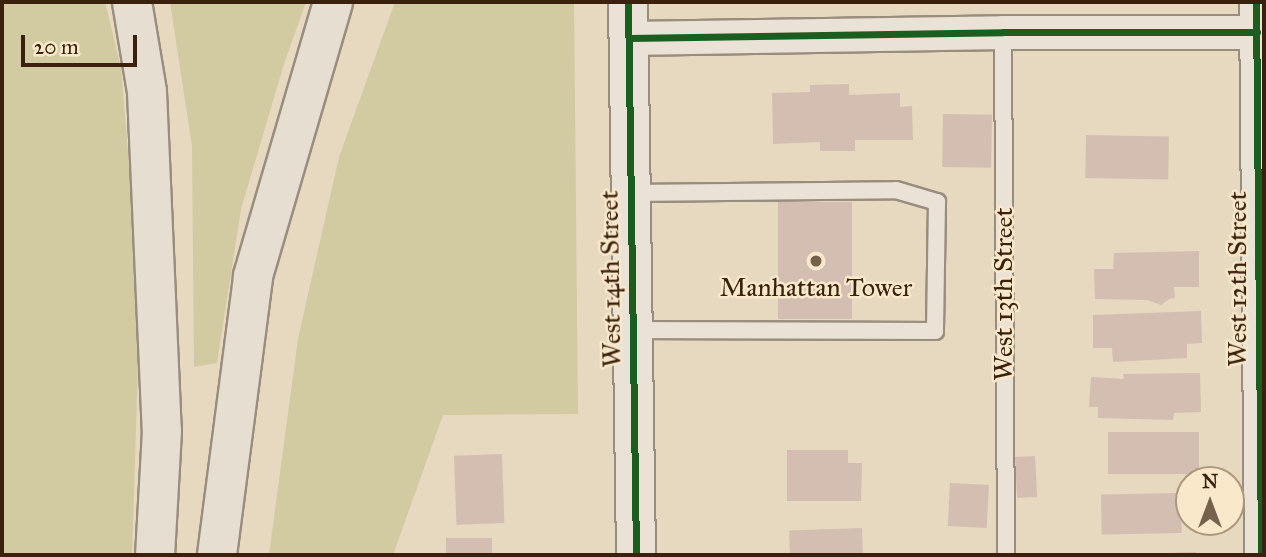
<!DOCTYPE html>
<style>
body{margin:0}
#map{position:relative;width:1266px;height:557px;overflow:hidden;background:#e7d8c0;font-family:"IM FELL Great Primer",serif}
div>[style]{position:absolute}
.green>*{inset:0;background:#d2caa1}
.building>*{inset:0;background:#d4beb1;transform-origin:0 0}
.roads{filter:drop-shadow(2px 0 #998d7d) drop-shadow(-2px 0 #998d7d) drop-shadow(0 2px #998d7d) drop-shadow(0 -2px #998d7d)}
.lane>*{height:16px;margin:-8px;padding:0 8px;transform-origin:8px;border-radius:8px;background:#eae2d6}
.street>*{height:33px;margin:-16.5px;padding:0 16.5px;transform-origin:16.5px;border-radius:16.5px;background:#eae2d6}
.secondary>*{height:38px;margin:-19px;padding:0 19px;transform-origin:19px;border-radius:19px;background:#eae2d6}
.highway>*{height:38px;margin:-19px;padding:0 19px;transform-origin:19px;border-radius:19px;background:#e6ded0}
.cycleway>*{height:7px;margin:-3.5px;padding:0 3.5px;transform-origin:3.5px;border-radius:3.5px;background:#1b5e20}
.dots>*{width:19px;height:19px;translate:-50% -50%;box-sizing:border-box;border:4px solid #fae8cb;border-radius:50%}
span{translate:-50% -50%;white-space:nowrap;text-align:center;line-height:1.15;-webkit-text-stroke:5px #fae8cb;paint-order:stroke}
.street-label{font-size:26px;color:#3a200d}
.poi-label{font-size:26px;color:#3a200d}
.frame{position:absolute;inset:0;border:4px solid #3a200d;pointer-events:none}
.north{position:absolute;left:1175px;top:466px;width:70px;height:70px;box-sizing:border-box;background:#fae8cb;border:2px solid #ad987f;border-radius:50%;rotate:0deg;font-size:19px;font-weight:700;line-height:28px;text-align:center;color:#3a200d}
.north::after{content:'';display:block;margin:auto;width:24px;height:32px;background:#77604c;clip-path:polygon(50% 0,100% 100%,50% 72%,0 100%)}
.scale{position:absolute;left:21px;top:35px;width:116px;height:32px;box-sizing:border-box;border:4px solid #3a200d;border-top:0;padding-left:9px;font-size:21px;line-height:24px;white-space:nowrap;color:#3a200d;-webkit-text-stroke:5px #fae8cb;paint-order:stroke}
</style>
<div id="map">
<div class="green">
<i style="clip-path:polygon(2px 2px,105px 2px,121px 68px,140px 299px,132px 555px,2px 555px)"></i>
<i style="clip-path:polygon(170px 2px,306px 2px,284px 64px,241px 209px,217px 363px,194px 367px,192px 146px)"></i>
<i style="clip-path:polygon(395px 2px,574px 2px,578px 414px,443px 415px,393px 555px,269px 555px,298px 339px,339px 157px)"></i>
</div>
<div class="building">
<i style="clip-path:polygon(849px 84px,849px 95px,900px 93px,900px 107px,912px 106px,913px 140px,855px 140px,855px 151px,820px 151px,820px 142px,773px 144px,772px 93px,810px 92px,810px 85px)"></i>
<i style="left:943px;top:114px;width:49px;height:53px;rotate:1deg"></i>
<i style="left:1086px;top:135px;width:83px;height:43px;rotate:1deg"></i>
<i style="left:852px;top:202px;width:117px;height:74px;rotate:90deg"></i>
<i style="clip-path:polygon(1199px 251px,1199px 287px,1174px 287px,1175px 298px,1169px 299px,1161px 305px,1147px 300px,1095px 299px,1094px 269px,1113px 269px,1114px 253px)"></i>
<i style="clip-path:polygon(1201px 311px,1202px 343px,1187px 344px,1187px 358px,1113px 362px,1112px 348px,1093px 348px,1093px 315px)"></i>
<i style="clip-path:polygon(1200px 373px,1201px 412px,1174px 413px,1173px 420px,1098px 418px,1098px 407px,1089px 407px,1091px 377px,1124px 379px,1123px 374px)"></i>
<i style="left:1108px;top:432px;width:91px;height:42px"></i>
<i style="clip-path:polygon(787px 450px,848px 450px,848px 463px,862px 463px,861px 501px,787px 501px)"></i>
<i style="left:502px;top:454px;width:69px;height:48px;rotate:88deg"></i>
<i style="left:1035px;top:456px;width:41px;height:20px;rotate:87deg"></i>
<i style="left:950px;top:483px;width:39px;height:43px;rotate:3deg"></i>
<i style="left:1181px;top:493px;width:40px;height:80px;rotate:89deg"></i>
<i style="left:862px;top:528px;width:27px;height:73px;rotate:88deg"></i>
<i style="left:492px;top:538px;width:17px;height:46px;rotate:90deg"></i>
<i style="clip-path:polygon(1196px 552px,1196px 555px,1165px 555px,1165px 553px)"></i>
</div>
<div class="roads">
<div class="lane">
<i style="left:1003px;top:32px;width:523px;rotate:89.67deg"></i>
<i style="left:631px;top:193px;width:265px;rotate:-0.6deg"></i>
<i style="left:896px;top:190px;width:43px;rotate:16.3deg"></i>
<i style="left:937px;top:202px;width:129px;rotate:90.9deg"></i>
<i style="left:935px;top:331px;width:302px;rotate:-179.8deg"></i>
</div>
<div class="street">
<i style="left:1256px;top:2px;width:553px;rotate:89.48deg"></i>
<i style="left:629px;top:38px;width:374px;rotate:-0.9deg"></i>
<i style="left:1003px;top:32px;width:254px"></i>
</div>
<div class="secondary">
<i style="left:628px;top:2px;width:553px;rotate:89.17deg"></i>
</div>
<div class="highway">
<i style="left:132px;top:2px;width:91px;rotate:80.5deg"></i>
<i style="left:147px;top:92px;width:339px;rotate:87.5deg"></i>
<i style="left:162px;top:431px;width:124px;rotate:93.2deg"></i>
<i style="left:217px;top:555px;width:281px;rotate:-82.6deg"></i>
<i style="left:253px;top:276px;width:285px;rotate:-73.7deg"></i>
</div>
</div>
<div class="cycleway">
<i style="left:628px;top:2px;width:553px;rotate:89.17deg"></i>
<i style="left:1256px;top:2px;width:553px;rotate:89.48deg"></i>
<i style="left:629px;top:38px;width:374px;rotate:-0.9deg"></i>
<i style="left:1003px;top:32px;width:254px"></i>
</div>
<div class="dots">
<i style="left:816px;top:261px;background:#77604c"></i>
</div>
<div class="street-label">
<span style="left:611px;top:279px;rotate:-91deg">West 14th Street</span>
<span style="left:1238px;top:279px;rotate:-90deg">West 12th Street</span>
<span style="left:1004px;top:294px;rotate:-90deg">West 13th Street</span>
</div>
<div class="poi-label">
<span style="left:816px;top:288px">Manhattan Tower</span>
</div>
<div class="frame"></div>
<div class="north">N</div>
<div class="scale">20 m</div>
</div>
